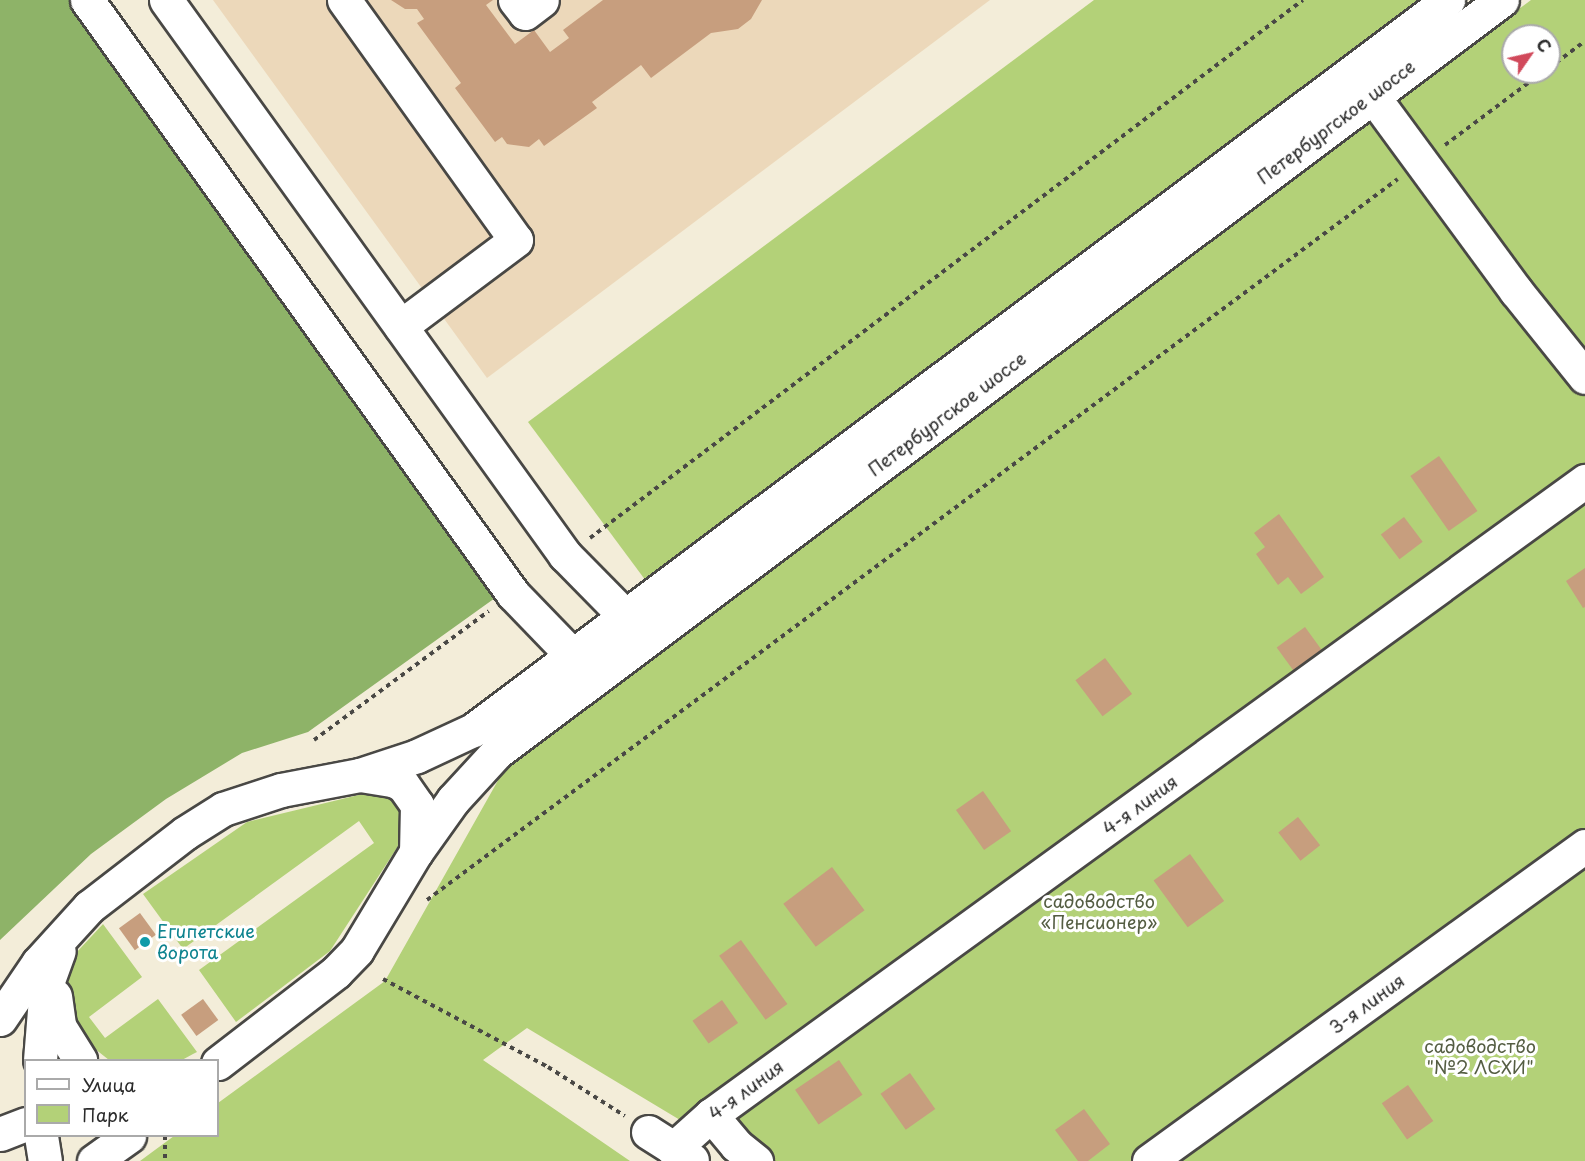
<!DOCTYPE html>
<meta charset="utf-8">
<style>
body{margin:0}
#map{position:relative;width:1585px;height:1161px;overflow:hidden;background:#f3edd9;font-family:"Playpen Sans",sans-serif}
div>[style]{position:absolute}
.built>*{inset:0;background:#ecd8ba}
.green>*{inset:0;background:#b3d178}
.forest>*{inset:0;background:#8eb368}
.building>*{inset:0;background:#c79e7e;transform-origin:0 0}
.path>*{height:4px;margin-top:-2px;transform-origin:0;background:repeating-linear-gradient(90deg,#494845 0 4.5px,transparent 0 9px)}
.roads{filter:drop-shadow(2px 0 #494845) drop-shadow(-2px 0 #494845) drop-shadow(0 2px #494845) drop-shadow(0 -2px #494845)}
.minor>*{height:33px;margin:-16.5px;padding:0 16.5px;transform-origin:16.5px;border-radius:16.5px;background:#fff}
.major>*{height:33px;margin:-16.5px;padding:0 16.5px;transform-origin:16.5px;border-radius:16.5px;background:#fff}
.dots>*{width:16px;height:16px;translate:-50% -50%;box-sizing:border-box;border:3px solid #fff;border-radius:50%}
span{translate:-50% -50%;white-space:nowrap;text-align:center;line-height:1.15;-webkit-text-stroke:6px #fff;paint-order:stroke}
.street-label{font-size:18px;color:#2b2b2b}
.park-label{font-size:18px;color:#545d42}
.culture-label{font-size:18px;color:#0d838f}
.left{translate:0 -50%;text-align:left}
.legend{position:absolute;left:24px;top:1059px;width:195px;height:78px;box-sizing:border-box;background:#fff;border:2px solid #aaa;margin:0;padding:8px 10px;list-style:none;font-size:18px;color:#2b2b2b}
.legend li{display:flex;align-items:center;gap:12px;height:30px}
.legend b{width:30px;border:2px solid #aaa}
.north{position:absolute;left:1501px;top:24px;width:60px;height:60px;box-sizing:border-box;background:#fff;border:2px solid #aaa;border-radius:50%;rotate:56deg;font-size:16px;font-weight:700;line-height:24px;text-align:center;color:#2b2b2b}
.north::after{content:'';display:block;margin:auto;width:21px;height:27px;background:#d1495b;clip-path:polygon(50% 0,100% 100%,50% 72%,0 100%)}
</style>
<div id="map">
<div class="built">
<i style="clip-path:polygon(213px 0,990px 0,487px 378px)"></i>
</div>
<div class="green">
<i style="clip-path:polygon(1094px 0,1422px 0,646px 581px,528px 422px)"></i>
<i style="clip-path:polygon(evenodd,1531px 0,1585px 0,1585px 1161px,736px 1161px,695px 1129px,527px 1028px,483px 1060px,630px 1161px,140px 1161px,174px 1136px,218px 1136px,218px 1103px,385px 981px,505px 768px,1531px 0,1513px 36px,1549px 36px,1549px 72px,1513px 72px,1513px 36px)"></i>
<i style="clip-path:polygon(371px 792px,394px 797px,402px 805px,404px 837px,330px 951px,236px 1022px,199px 970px,374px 843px,359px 821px,183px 949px,143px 894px,247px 822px)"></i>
<i style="clip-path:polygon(103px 924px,142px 977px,89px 1017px,105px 1038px,158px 999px,197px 1052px,193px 1054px,182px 1060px,109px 1060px,85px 1041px,77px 1029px,67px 996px,67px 982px,75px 954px)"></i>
</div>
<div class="forest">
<i style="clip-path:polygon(0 0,77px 0,502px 593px,308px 732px,242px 753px,166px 799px,91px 854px,0 940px)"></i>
</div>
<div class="building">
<i style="clip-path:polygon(391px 0,493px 0,486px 5px,515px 44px,534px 30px,550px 52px,569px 38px,563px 30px,603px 0,762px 0,751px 19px,738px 29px,711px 33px,651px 78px,641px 65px,592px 102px,597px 108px,544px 146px,539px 139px,529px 147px,507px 144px,502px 137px,495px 142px,455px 88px,461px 83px,417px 23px,424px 19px,417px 9px,405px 9px)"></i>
<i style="left:1439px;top:456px;width:67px;height:35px;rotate:55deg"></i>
<i style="clip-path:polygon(1279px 514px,1324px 577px,1301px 594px,1288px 577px,1278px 585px,1256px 554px,1265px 547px,1254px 533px)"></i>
<i style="left:1404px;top:517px;width:31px;height:29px;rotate:53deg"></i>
<i style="clip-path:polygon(1585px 568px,1585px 607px,1583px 608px,1566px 581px)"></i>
<i style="left:1305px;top:627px;width:34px;height:35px;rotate:54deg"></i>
<i style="left:1105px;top:658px;width:45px;height:37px;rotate:53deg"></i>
<i style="left:983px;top:791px;width:49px;height:33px;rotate:55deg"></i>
<i style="left:1298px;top:817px;width:36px;height:25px;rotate:52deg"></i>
<i style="left:1190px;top:854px;width:58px;height:45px;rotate:54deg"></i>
<i style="left:832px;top:867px;width:54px;height:61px;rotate:53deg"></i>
<i style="left:140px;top:913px;width:27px;height:26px;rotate:54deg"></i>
<i style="left:741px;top:940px;width:79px;height:27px;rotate:54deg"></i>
<i style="left:203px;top:999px;width:26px;height:27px;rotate:54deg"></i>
<i style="left:722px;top:1000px;width:28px;height:36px;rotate:55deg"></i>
<i style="left:839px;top:1060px;width:42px;height:53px;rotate:56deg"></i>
<i style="left:910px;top:1073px;width:44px;height:36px;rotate:55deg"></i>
<i style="left:1408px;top:1085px;width:44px;height:32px;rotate:55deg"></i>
<i style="clip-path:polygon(1084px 1109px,1110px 1144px,1088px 1161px,1078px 1161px,1055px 1130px)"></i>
</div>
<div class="path">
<i style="left:1549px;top:68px;width:45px;rotate:-36.9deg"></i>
<i style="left:1445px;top:145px;width:122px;rotate:-36.7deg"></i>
<i style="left:590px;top:538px;width:893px;rotate:-37.04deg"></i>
<i style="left:314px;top:740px;width:217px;rotate:-36.4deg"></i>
<i style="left:427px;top:900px;width:1209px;rotate:-36.6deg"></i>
<i style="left:383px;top:979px;width:187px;rotate:28.1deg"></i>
<i style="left:548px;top:1067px;width:91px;rotate:32.5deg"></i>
<i style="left:165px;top:1136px;width:25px;rotate:90deg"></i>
</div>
<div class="roads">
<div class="minor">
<i style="left:87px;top:0;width:731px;rotate:54.35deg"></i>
<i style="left:513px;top:594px;width:85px;rotate:46deg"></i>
<i style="left:166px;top:0;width:684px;rotate:54.29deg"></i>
<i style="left:565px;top:555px;width:84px;rotate:45.5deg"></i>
<i style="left:344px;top:0;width:295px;rotate:54.4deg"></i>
<i style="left:516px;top:240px;width:144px;rotate:143.2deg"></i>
<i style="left:515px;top:0;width:16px;rotate:52deg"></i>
<i style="left:525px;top:13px;width:21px;rotate:-37deg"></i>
<i style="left:1372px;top:95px;width:243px;rotate:53.7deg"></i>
<i style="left:1516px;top:291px;width:110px;rotate:51.3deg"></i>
<i style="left:711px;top:1115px;width:39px;rotate:50deg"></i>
<i style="left:736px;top:1145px;width:26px;rotate:39deg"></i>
<i style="left:648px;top:1132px;width:52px;rotate:32.5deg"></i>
<i style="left:673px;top:1149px;width:51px;rotate:-41.8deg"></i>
<i style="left:711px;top:1115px;width:1080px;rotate:-35.96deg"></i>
<i style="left:1149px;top:1161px;width:538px;rotate:-35.85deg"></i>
</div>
<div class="major">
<i style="left:360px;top:775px;width:60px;rotate:-18.4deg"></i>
<i style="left:417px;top:756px;width:62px;rotate:-24.9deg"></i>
<i style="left:473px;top:730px;width:1218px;rotate:-36.82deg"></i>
<i style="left:55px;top:996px;width:30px;rotate:82deg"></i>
<i style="left:59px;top:1026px;width:40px;rotate:58deg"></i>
<i style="left:0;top:1019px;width:68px;rotate:-55.8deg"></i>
<i style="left:38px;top:963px;width:76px;rotate:-47.7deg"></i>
<i style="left:89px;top:907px;width:121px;rotate:-37.6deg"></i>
<i style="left:185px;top:833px;width:45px;rotate:-32.3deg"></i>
<i style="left:223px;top:809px;width:61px;rotate:-18.1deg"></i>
<i style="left:281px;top:790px;width:80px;rotate:-10.8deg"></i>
<i style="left:360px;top:775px;width:33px;rotate:9deg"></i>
<i style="left:393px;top:780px;width:11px;rotate:27deg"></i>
<i style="left:403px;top:785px;width:24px;rotate:55deg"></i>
<i style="left:417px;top:805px;width:47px;rotate:91.2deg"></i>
<i style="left:40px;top:1060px;width:74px;rotate:-85.4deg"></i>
<i style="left:46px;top:986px;width:37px;rotate:-70deg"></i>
<i style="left:218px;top:1063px;width:149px;rotate:-37.6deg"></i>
<i style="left:336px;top:972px;width:30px;rotate:-46deg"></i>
<i style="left:357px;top:950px;width:114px;rotate:-59deg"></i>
<i style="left:416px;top:852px;width:64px;rotate:-54.6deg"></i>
<i style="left:453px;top:800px;width:65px;rotate:-47.5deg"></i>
<i style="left:497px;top:752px;width:1255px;rotate:-36.81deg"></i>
<i style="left:0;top:1134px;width:28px;rotate:-21deg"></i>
<i style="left:41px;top:1136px;width:25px;rotate:81deg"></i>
<i style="left:94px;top:1161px;width:43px;rotate:-35.5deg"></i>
</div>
</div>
<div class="dots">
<i style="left:145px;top:942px;background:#0f9aa8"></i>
</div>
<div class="street-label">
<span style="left:1336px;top:122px;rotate:-37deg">Петербургское шоссе</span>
<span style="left:947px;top:414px;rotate:-37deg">Петербургское шоссе</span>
<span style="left:1140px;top:805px;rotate:-36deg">4-я линия</span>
<span style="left:1367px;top:1004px;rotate:-36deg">3-я линия</span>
<span style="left:746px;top:1090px;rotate:-36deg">4-я линия</span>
</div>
<div class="park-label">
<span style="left:1099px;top:912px">садоводство<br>«Пенсионер»</span>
<span style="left:1480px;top:1057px">садоводство<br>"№2 ЛСХИ"</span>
</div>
<div class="culture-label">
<span class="left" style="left:157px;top:942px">Египетские<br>ворота</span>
</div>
<ul class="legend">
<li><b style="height:8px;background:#fff"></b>Улица</li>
<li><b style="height:16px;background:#b3d178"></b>Парк</li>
</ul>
<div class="north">С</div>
</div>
